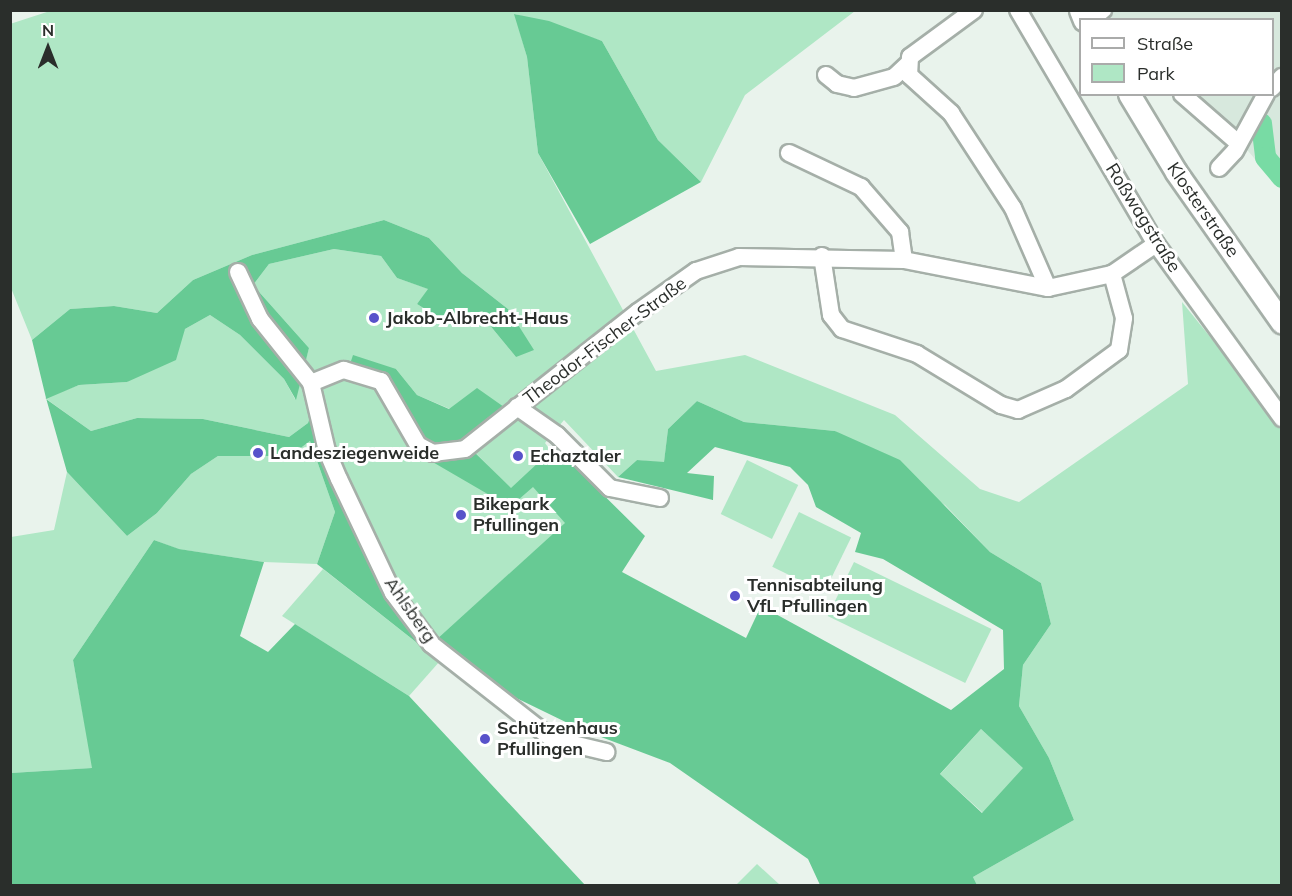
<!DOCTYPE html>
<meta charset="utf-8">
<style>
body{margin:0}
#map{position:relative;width:1292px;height:896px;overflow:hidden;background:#e9f3ec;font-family:Mulish,sans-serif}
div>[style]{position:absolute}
.built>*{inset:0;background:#d7e8dd}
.green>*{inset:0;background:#afe7c5;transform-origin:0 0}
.forest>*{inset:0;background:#67ca94}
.river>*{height:21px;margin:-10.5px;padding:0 10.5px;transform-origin:10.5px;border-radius:10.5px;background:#78dba4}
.roads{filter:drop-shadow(2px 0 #a5afa8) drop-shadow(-2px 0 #a5afa8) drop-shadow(0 2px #a5afa8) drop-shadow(0 -2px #a5afa8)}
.minor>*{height:16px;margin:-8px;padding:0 8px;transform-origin:8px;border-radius:8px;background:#fff}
.major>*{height:21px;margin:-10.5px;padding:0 10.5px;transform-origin:10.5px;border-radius:10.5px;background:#fff}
.dots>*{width:16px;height:16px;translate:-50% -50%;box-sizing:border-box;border:3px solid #fff;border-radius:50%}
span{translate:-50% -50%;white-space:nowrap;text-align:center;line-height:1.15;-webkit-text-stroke:6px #fff;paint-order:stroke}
.street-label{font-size:18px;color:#2a2e2b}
.poi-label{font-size:18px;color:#2a2e2b;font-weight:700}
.left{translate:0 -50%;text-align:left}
.frame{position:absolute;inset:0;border:12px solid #2a2e2b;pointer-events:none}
.legend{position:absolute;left:1079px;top:18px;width:195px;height:78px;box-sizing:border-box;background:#fff;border:2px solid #aaabaa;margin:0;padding:8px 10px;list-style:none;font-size:18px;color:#2a2e2b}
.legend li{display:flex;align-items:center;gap:12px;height:30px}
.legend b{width:30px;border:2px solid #aaabaa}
.north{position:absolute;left:18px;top:18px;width:60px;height:60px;-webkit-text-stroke:4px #fff;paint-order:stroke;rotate:0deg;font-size:16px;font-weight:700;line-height:24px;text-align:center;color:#2a2e2b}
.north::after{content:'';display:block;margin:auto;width:21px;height:27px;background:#2a2e2b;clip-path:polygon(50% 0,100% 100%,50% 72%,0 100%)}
</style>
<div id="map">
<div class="built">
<i style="clip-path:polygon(1087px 11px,1281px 11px,1281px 190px,1243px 145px,1183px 95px,1272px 94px,1272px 20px,1095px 20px)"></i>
</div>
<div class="green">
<i style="clip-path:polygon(53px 10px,855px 11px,745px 95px,701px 182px,658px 140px,602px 41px,515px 14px,527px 57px,538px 153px,656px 371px,745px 355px,895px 415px,980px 489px,1019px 502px,1188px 384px,1182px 302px,1281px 425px,1281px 885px,977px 885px,973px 877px,1074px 820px,1049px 758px,1019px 706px,1023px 665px,1051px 624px,1041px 583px,990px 552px,945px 505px,835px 431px,744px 422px,697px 401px,668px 429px,664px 463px,637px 460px,618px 477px,564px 420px,545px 443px,551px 451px,511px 489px,464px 441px,504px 407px,450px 409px,417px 395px,396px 369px,376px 387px,509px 507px,533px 486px,566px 523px,437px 639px,400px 589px,332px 451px,318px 388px,308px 423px,289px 437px,203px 419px,137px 418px,91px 431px,45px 398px,79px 385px,127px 382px,185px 329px,210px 315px,240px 335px,284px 379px,295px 399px,309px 348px,253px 285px,269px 264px,334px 249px,381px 256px,397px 278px,429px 289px,417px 304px,441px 319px,488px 323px,516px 357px,508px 309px,462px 273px,429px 238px,384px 220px,252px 255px,193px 280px,157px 313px,114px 306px,70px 309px,32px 340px,11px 288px,10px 24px)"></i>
<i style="clip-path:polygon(310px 441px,335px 512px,317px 564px,264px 562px,178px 549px,154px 540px,73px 660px,93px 768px,11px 773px,11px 537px,54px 530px,67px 472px,127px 536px,157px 513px,191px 474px,218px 456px,290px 456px)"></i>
<i style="left:747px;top:460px;width:57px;height:60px;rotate:26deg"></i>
<i style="left:799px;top:512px;width:58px;height:61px;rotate:26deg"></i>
<i style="left:854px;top:562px;width:153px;height:60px;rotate:26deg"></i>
<i style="clip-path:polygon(323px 569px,440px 661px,409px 696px,282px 616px)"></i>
<i style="left:981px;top:729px;width:58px;height:61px;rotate:42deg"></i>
<i style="clip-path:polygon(757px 864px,780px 885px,736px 885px)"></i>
</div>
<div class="forest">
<i style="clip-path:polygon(514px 14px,549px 21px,602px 41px,658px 140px,701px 182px,590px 244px,538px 153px,527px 57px)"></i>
<i style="clip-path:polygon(evenodd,384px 220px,429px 238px,462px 273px,508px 309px,534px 350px,516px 357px,488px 323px,441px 319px,417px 304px,428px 289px,397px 278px,381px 256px,334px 249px,269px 264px,253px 285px,309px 348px,296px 400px,284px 379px,240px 335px,210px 315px,185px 329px,176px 360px,127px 382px,79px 385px,46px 399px,91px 431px,137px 418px,203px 419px,289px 437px,308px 423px,319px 387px,332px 451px,400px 589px,437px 639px,565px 523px,533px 487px,510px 507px,412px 450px,376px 387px,346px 376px,353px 355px,396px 369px,417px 395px,449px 409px,477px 388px,504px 407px,463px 441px,511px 488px,555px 447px,645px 536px,622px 572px,746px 638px,761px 606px,951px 710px,1004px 669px,1003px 630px,883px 559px,855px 552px,861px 533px,816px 507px,808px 485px,790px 467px,715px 447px,687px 473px,714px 476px,713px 500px,618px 477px,637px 460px,664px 462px,668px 429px,697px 401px,744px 422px,835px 431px,900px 460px,990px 552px,1041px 583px,1051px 624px,1023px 665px,1019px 706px,1049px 758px,1074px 820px,973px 877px,977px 885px,820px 885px,808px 859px,670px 763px,580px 729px,440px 661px,317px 564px,335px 512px,310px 441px,290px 456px,218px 456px,191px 474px,157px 513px,127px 536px,67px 472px,46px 398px,32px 340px,70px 309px,114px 306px,157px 313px,193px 280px,252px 255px,384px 220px,981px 729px,1023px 768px,982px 813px,940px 774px,981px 729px)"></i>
<i style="clip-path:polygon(154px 540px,179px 549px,264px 562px,240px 636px,268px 652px,295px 624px,409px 696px,585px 885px,11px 885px,11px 773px,92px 768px,73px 660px)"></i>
</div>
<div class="river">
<i style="left:1261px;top:123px;width:34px;rotate:83deg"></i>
<i style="left:1265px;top:157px;width:26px;rotate:50deg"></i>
</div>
<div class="roads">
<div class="minor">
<i style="left:974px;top:10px;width:79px;rotate:143.7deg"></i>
<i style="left:910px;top:57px;width:18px;rotate:93deg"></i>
<i style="left:909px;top:75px;width:57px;rotate:42.1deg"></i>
<i style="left:951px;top:113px;width:113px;rotate:56.9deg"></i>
<i style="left:1013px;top:208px;width:87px;rotate:66.4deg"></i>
<i style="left:1018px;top:10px;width:272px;rotate:59.5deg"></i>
<i style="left:1156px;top:244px;width:215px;rotate:54.1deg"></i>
<i style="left:1091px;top:20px;width:16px;rotate:-40deg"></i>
<i style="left:826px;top:75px;width:14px;rotate:39deg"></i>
<i style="left:837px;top:84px;width:17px;rotate:13deg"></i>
<i style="left:854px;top:88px;width:41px;rotate:-15.4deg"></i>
<i style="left:894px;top:77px;width:19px;rotate:-43deg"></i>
<i style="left:1272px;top:88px;width:15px;rotate:-48deg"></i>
<i style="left:1182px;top:94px;width:73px;rotate:41.1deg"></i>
<i style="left:789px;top:153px;width:80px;rotate:25.3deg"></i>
<i style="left:861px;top:187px;width:60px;rotate:49.1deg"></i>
<i style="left:900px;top:232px;width:28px;rotate:82deg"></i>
<i style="left:1219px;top:168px;width:23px;rotate:-47deg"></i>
<i style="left:1235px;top:151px;width:65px;rotate:-61.5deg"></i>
<i style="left:822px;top:256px;width:60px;rotate:81.3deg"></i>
<i style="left:831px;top:315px;width:18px;rotate:52deg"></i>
<i style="left:842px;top:329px;width:79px;rotate:18.4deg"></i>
<i style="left:917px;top:354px;width:98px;rotate:31.3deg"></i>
<i style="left:1001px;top:405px;width:18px;rotate:16deg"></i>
<i style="left:1018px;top:410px;width:52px;rotate:-23.6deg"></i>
<i style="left:1066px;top:389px;width:66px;rotate:-36.3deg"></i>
<i style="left:1119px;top:350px;width:32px;rotate:-81deg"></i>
<i style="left:1124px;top:318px;width:46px;rotate:-105.3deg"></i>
<i style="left:238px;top:272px;width:52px;rotate:64.9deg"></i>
<i style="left:260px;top:319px;width:82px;rotate:51.4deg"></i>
<i style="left:311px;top:383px;width:70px;rotate:76.8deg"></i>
<i style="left:327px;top:451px;width:30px;rotate:67deg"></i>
<i style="left:339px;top:479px;width:126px;rotate:64.7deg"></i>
<i style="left:393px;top:593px;width:64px;rotate:53.3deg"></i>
<i style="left:431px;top:644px;width:154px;rotate:38.1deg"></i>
<i style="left:552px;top:739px;width:56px;rotate:13.5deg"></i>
<i style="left:311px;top:383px;width:35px;rotate:-22deg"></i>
<i style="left:344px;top:370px;width:39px;rotate:17deg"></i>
<i style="left:381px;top:381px;width:74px;rotate:60deg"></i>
<i style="left:418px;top:445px;width:17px;rotate:28deg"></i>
<i style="left:433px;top:453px;width:32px;rotate:-7deg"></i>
<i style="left:465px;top:449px;width:221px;rotate:-38.4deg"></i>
<i style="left:638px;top:312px;width:71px;rotate:-35.3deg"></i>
<i style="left:696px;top:271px;width:45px;rotate:-18deg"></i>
<i style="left:739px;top:257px;width:165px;rotate:1deg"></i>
<i style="left:904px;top:260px;width:147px;rotate:11deg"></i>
<i style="left:1048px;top:288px;width:66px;rotate:-12.3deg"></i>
<i style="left:1112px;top:274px;width:53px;rotate:-34.3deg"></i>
<i style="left:517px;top:407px;width:49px;rotate:35deg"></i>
<i style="left:557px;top:435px;width:75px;rotate:45deg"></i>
<i style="left:610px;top:488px;width:51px;rotate:11.3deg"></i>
</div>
<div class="major">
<i style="left:1080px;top:10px;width:11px;rotate:68deg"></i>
<i style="left:1129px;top:94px;width:91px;rotate:58.9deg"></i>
<i style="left:1176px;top:172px;width:184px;rotate:54.9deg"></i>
</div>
</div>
<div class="dots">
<i style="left:374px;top:318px;background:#5852ca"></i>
<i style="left:258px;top:453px;background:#5852ca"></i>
<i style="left:518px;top:456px;background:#5852ca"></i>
<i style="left:461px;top:515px;background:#5852ca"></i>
<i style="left:735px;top:596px;background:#5852ca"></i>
<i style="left:485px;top:739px;background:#5852ca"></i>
</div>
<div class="street-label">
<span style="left:1203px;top:210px;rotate:55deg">Klosterstraße</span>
<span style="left:1143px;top:218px;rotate:58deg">Roßwagstraße</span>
<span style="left:605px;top:341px;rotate:-37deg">Theodor-Fischer-Straße</span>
<span style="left:410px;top:610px;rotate:55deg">Ahlsberg</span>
</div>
<div class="poi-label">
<span class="left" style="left:386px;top:318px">Jakob-Albrecht-Haus</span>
<span class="left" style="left:270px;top:453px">Landesziegenweide</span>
<span class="left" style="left:530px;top:456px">Echaztaler</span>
<span class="left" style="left:473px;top:515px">Bikepark<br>Pfullingen</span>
<span class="left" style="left:747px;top:596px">Tennisabteilung<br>VfL Pfullingen</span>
<span class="left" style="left:497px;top:739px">Schützenhaus<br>Pfullingen</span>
</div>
<div class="frame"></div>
<ul class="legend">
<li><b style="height:8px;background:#fff"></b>Straße</li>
<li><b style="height:16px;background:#afe7c5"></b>Park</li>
</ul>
<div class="north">N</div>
</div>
